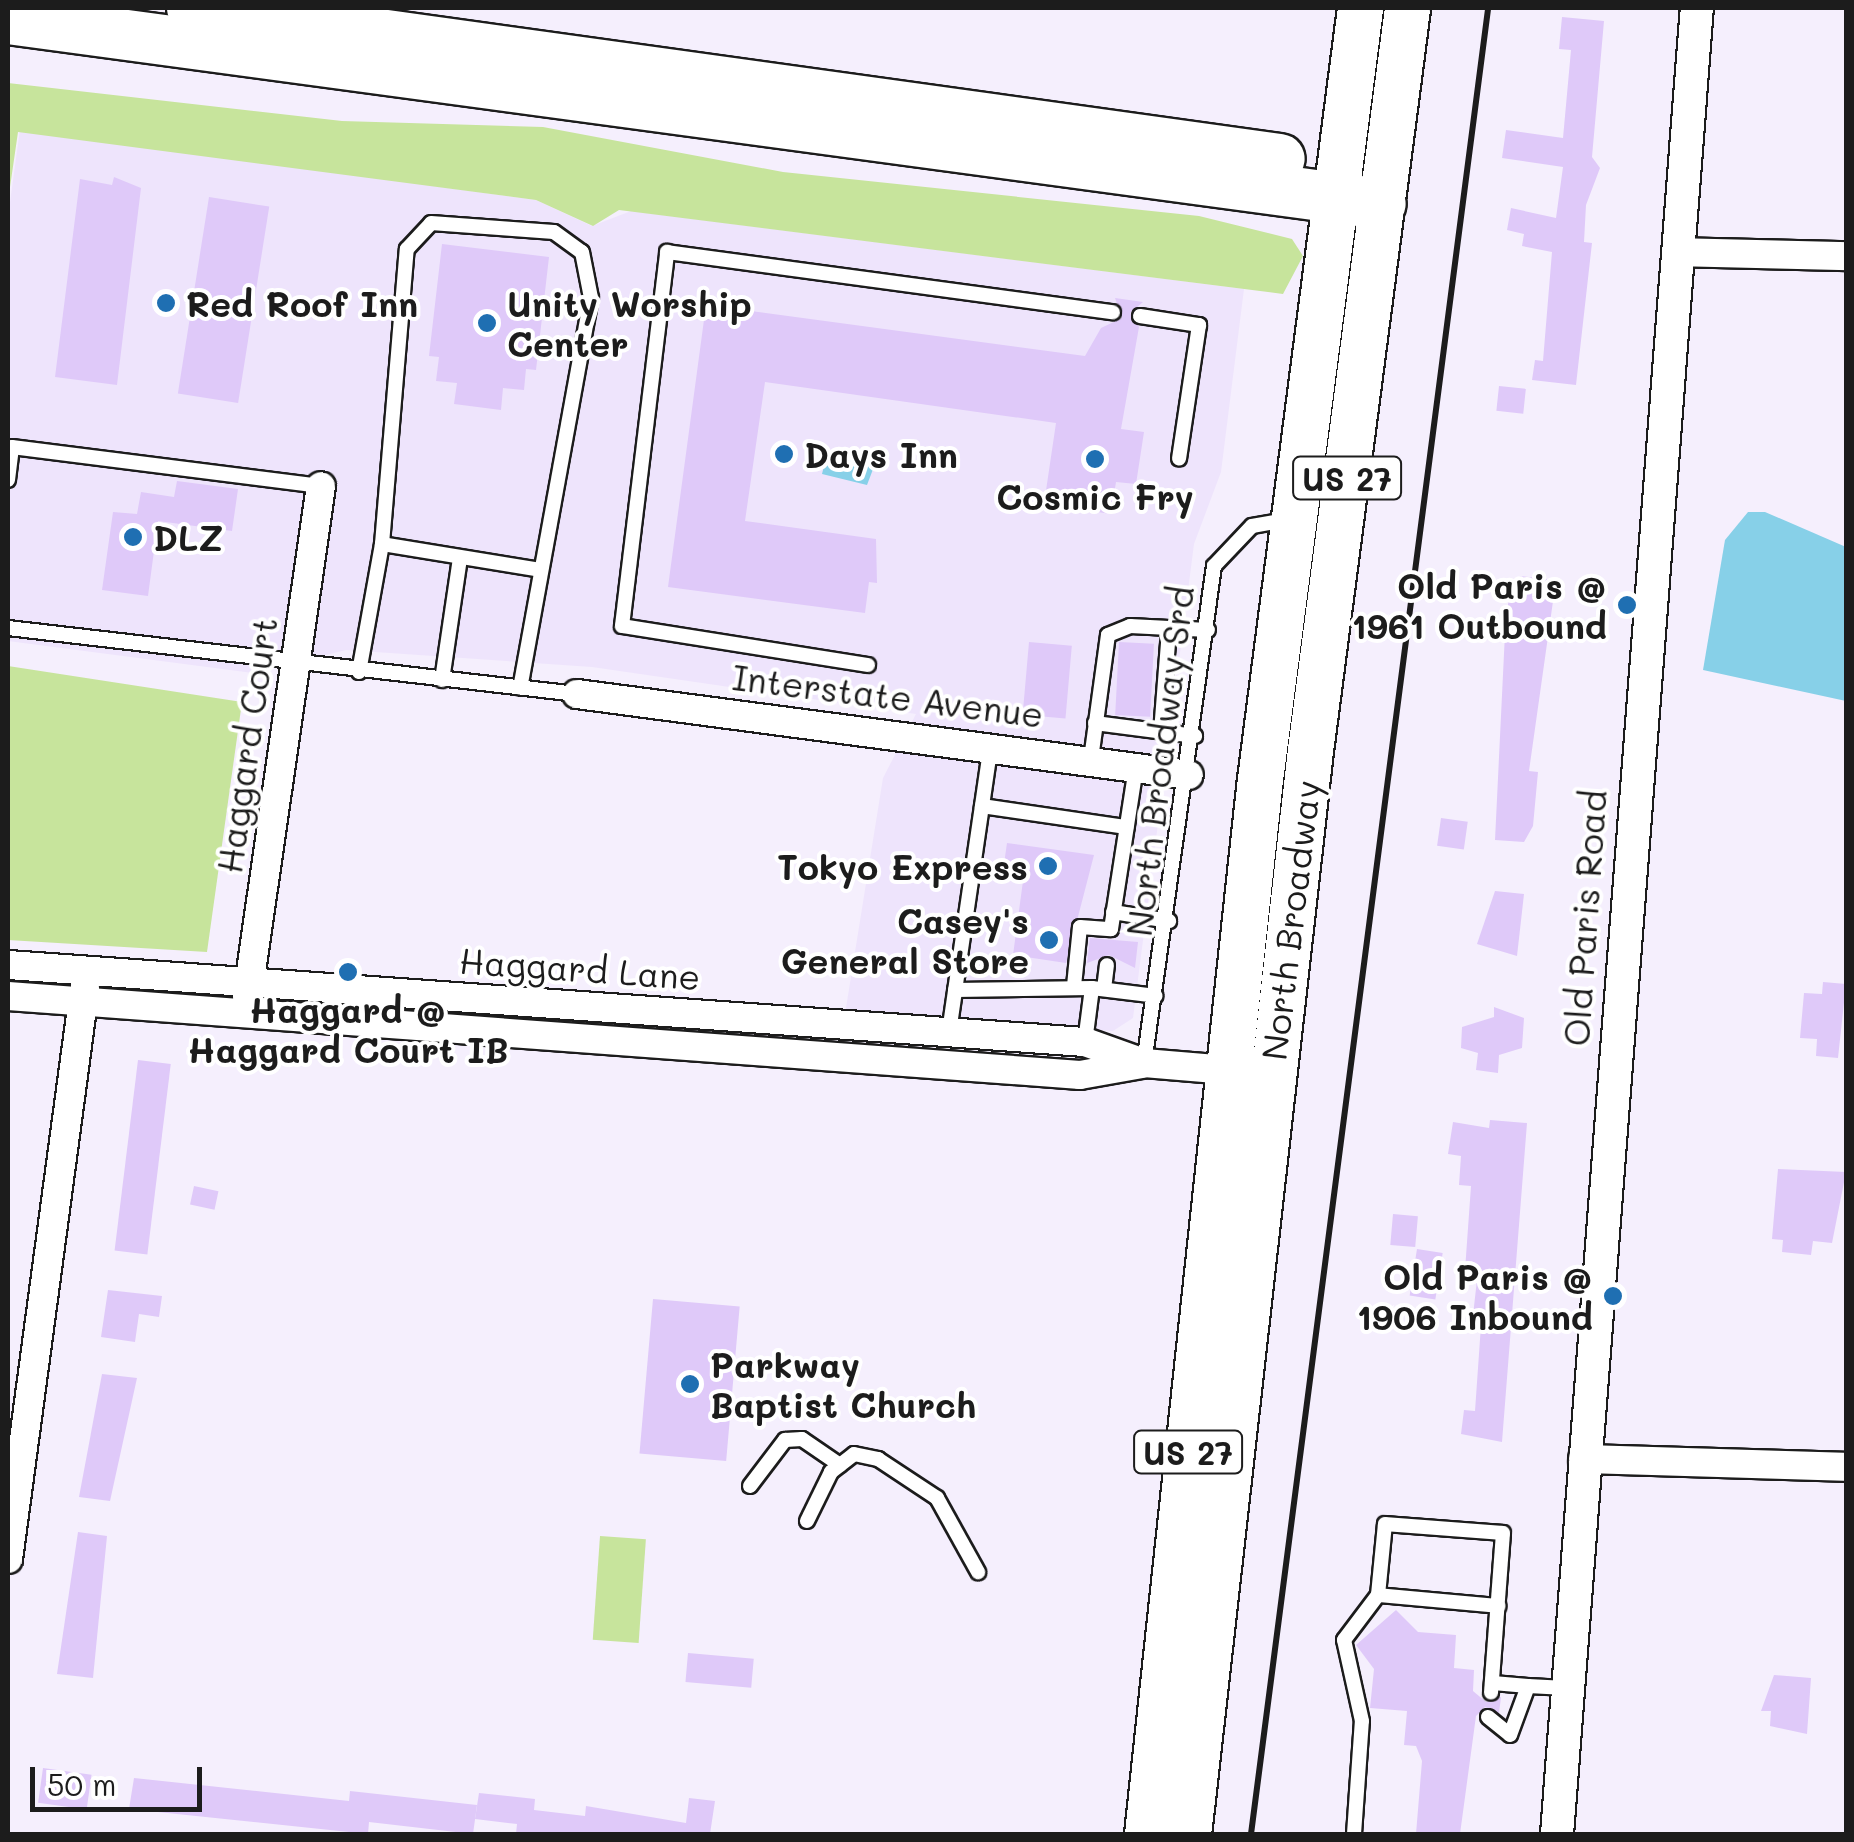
<!DOCTYPE html>
<style>
body{margin:0}
#map{position:relative;width:1854px;height:1842px;overflow:hidden;background:#f5effd;font-family:Mali,sans-serif}
div>[style]{position:absolute}
.built>*{inset:0;background:#eee4fc}
.green>*{inset:0;background:#c7e49c;transform-origin:0 0}
.water>*{inset:0;background:#87d0e8}
.building>*{inset:0;background:#dfc9f9;transform-origin:0 0}
.roads{filter:drop-shadow(2px 0 #1c1c1c) drop-shadow(-2px 0 #1c1c1c) drop-shadow(0 2px #1c1c1c) drop-shadow(0 -2px #1c1c1c)}
.service>*{height:14px;margin:-7px;padding:0 7px;transform-origin:7px;border-radius:7px;background:#fff}
.minor>*{height:28px;margin:-14px;padding:0 14px;transform-origin:14px;border-radius:14px;background:#fff}
.tertiary>*{height:32px;margin:-16px;padding:0 16px;transform-origin:16px;border-radius:16px;background:#fff}
.trunk>*{height:45px;margin:-22.5px;padding:0 22.5px;transform-origin:22.5px;border-radius:22.5px;background:#fff}
.motorway>*{height:50px;margin:-25px;padding:0 25px;transform-origin:25px;border-radius:25px;background:#fff}
.rail>*{height:6px;margin:-3px;padding:0 3px;transform-origin:3px;border-radius:3px;background:#1c1c1c}
.dots>*{width:28px;height:28px;translate:-50% -50%;box-sizing:border-box;border:5px solid #fff;border-radius:50%}
span{translate:-50% -50%;white-space:nowrap;text-align:center;line-height:1.15;-webkit-text-stroke:8px #fff;paint-order:stroke}
.shield-label span{padding:2px 8px;background:#fff;border:2px solid;border-radius:8px;-webkit-text-stroke-width:0}
.shield-label{font-size:32px;color:#1c1c1c;font-weight:700}
.poi-label{font-size:35px;color:#1c1c1c;font-weight:700}
.left{translate:0 -50%;text-align:left}
.right{translate:-100% -50%;text-align:right}
.street-label{font-size:35px;color:#1c1c1c}
.frame{position:absolute;inset:0;border:10px solid #1c1c1c;pointer-events:none}
.scale{position:absolute;left:30px;top:1767px;width:172px;height:45px;box-sizing:border-box;border:5px solid #1c1c1c;border-top:0;padding-left:12px;font-size:30px;line-height:35px;white-space:nowrap;color:#1c1c1c;-webkit-text-stroke:8px #fff;paint-order:stroke}
</style>
<div id="map">
<div class="built">
<i style="clip-path:polygon(20px 129px,536px 200px,592px 226px,631px 211px,1244px 289px,1221px 472px,1194px 544px,1133px 1018px,1113px 1031px,845px 1014px,883px 778px,916px 714px,592px 667px,346px 650px,253px 673px,8px 641px,8px 217px)"></i>
</div>
<div class="green">
<i style="clip-path:polygon(8px 83px,342px 121px,543px 127px,783px 172px,1199px 216px,1292px 239px,1303px 256px,1283px 294px,619px 210px,593px 226px,536px 200px,18px 132px,8px 201px)"></i>
<i style="clip-path:polygon(8px 666px,242px 702px,207px 952px,8px 940px)"></i>
<i style="left:600px;top:1536px;width:46px;height:104px;rotate:4deg"></i>
</div>
<div class="water">
<i style="clip-path:polygon(845px 450px,875px 464px,867px 485px,822px 474px,826px 458px)"></i>
<i style="clip-path:polygon(1765px 512px,1846px 547px,1846px 701px,1703px 670px,1725px 540px,1748px 512px)"></i>
</div>
<div class="building">
<i style="clip-path:polygon(1562px 17px,1604px 21px,1592px 157px,1600px 168px,1586px 205px,1584px 242px,1592px 243px,1576px 385px,1532px 380px,1535px 360px,1543px 361px,1552px 252px,1522px 246px,1524px 234px,1507px 230px,1511px 208px,1556px 218px,1563px 167px,1502px 158px,1506px 130px,1563px 138px,1571px 50px,1559px 49px)"></i>
<i style="clip-path:polygon(114px 177px,141px 188px,117px 385px,55px 377px,80px 179px,112px 185px)"></i>
<i style="left:209px;top:197px;width:61px;height:199px;rotate:9deg"></i>
<i style="clip-path:polygon(442px 244px,549px 257px,536px 370px,526px 369px,524px 390px,503px 388px,501px 410px,454px 404px,457px 383px,436px 381px,439px 357px,429px 356px)"></i>
<i style="clip-path:polygon(1115px 298px,1143px 302px,1130px 313px,1139px 327px,1121px 429px,1144px 432px,1136px 484px,1116px 482px,1111px 514px,1044px 504px,1056px 423px,765px 382px,745px 521px,876px 539px,877px 583px,869px 582px,865px 613px,668px 587px,706px 305px,1085px 356px,1101px 328px,1122px 318px)"></i>
<i style="left:1499px;top:386px;width:27px;height:25px;rotate:6deg"></i>
<i style="clip-path:polygon(177px 481px,238px 489px,232px 531px,158px 521px,148px 596px,102px 590px,113px 512px,137px 514px,141px 492px,174px 497px)"></i>
<i style="clip-path:polygon(1520px 576px,1556px 580px,1529px 771px,1538px 772px,1533px 826px,1524px 842px,1495px 840px,1505px 633px,1510px 586px)"></i>
<i style="left:1029px;top:642px;width:43px;height:73px;rotate:5deg"></i>
<i style="left:1119px;top:642px;width:35px;height:73px;rotate:3deg"></i>
<i style="left:1441px;top:818px;width:27px;height:28px;rotate:8deg"></i>
<i style="clip-path:polygon(1007px 843px,1094px 855px,1066px 963px,1013px 955px,1023px 881px,1002px 878px)"></i>
<i style="clip-path:polygon(1495px 891px,1524px 894px,1517px 956px,1477px 944px)"></i>
<i style="clip-path:polygon(1090px 938px,1138px 942px,1135px 968px,1109px 955px,1087px 963px)"></i>
<i style="clip-path:polygon(1823px 982px,1846px 984px,1838px 1058px,1816px 1056px,1817px 1039px,1800px 1038px,1804px 993px,1822px 994px)"></i>
<i style="clip-path:polygon(1494px 1007px,1524px 1018px,1522px 1048px,1499px 1055px,1498px 1073px,1476px 1070px,1478px 1053px,1461px 1048px,1462px 1027px,1494px 1017px)"></i>
<i style="left:138px;top:1060px;width:33px;height:192px;rotate:7deg"></i>
<i style="clip-path:polygon(1490px 1120px,1527px 1123px,1502px 1442px,1461px 1434px,1464px 1410px,1475px 1411px,1481px 1325px,1472px 1324px,1478px 1271px,1465px 1270px,1471px 1186px,1459px 1185px,1461px 1156px,1448px 1154px,1453px 1122px,1489px 1128px)"></i>
<i style="clip-path:polygon(1778px 1169px,1846px 1172px,1832px 1243px,1813px 1241px,1811px 1255px,1782px 1252px,1783px 1240px,1772px 1239px)"></i>
<i style="left:194px;top:1186px;width:25px;height:19px;rotate:12deg"></i>
<i style="left:1393px;top:1214px;width:25px;height:31px;rotate:5deg"></i>
<i style="left:1417px;top:1249px;width:26px;height:47px;rotate:9deg"></i>
<i style="clip-path:polygon(108px 1290px,162px 1296px,159px 1317px,139px 1314px,135px 1342px,101px 1337px)"></i>
<i style="left:653px;top:1299px;width:87px;height:155px;rotate:5deg"></i>
<i style="clip-path:polygon(102px 1374px,137px 1378px,110px 1501px,79px 1497px)"></i>
<i style="clip-path:polygon(78px 1532px,107px 1536px,93px 1678px,57px 1674px)"></i>
<i style="clip-path:polygon(1396px 1610px,1418px 1632px,1456px 1635px,1454px 1668px,1474px 1670px,1473px 1691px,1486px 1702px,1501px 1697px,1499px 1713px,1485px 1707px,1476px 1716px,1460px 1834px,1416px 1834px,1422px 1761px,1416px 1746px,1404px 1745px,1407px 1711px,1370px 1708px,1374px 1669px,1356px 1645px)"></i>
<i style="left:688px;top:1653px;width:66px;height:29px;rotate:5deg"></i>
<i style="clip-path:polygon(1774px 1675px,1811px 1678px,1807px 1734px,1770px 1726px,1771px 1711px,1761px 1711px)"></i>
<i style="left:43px;top:1768px;width:49px;height:35px;rotate:8deg"></i>
<i style="clip-path:polygon(134px 1778px,349px 1801px,350px 1791px,477px 1805px,473px 1834px,369px 1822px,368px 1834px,129px 1809px)"></i>
<i style="clip-path:polygon(479px 1793px,535px 1799px,534px 1810px,585px 1816px,586px 1806px,686px 1823px,689px 1798px,715px 1801px,710px 1834px,516px 1834px,517px 1824px,475px 1819px)"></i>
</div>
<div class="roads">
<div class="service">
<i style="left:1140px;top:316px;width:60px;rotate:8.7deg"></i>
<i style="left:1199px;top:325px;width:135px;rotate:98.5deg"></i>
<i style="left:8px;top:480px;width:33px;rotate:-83deg"></i>
<i style="left:12px;top:447px;width:311px;rotate:7.2deg"></i>
<i style="left:382px;top:544px;width:161px;rotate:9.3deg"></i>
<i style="left:8px;top:628px;width:573px;rotate:6.62deg"></i>
<i style="left:868px;top:665px;width:249px;rotate:-171deg"></i>
<i style="left:622px;top:626px;width:377px;rotate:-83.1deg"></i>
<i style="left:667px;top:252px;width:450px;rotate:7.7deg"></i>
<i style="left:359px;top:672px;width:130px;rotate:-79.8deg"></i>
<i style="left:382px;top:544px;width:296px;rotate:-85.2deg"></i>
<i style="left:407px;top:249px;width:35px;rotate:-47deg"></i>
<i style="left:431px;top:223px;width:123px;rotate:4.2deg"></i>
<i style="left:554px;top:232px;width:34px;rotate:36deg"></i>
<i style="left:582px;top:252px;width:47px;rotate:78.9deg"></i>
<i style="left:591px;top:298px;width:396px;rotate:100.3deg"></i>
<i style="left:442px;top:680px;width:123px;rotate:-81.6deg"></i>
<i style="left:1095px;top:723px;width:101px;rotate:7.4deg"></i>
<i style="left:1161px;top:732px;width:101px;rotate:-85.5deg"></i>
<i style="left:1091px;top:759px;width:125px;rotate:-82.2deg"></i>
<i style="left:1108px;top:635px;width:24px;rotate:-22deg"></i>
<i style="left:1130px;top:626px;width:78px;rotate:2.9deg"></i>
<i style="left:982px;top:806px;width:146px;rotate:8.3deg"></i>
<i style="left:1113px;top:912px;width:57px;rotate:9.1deg"></i>
<i style="left:1074px;top:986px;width:59px;rotate:-84.2deg"></i>
<i style="left:1080px;top:927px;width:31px;rotate:4deg"></i>
<i style="left:1111px;top:929px;width:164px;rotate:-81.2deg"></i>
<i style="left:1104px;top:989px;width:24px;rotate:-83deg"></i>
<i style="left:955px;top:990px;width:137px;rotate:-0.8deg"></i>
<i style="left:949px;top:1032px;width:290px;rotate:-81.7deg"></i>
<i style="left:1085px;top:1042px;width:54px;rotate:-82.6deg"></i>
<i style="left:1092px;top:988px;width:64px;rotate:7.1deg"></i>
<i style="left:1144px;top:1063px;width:502px;rotate:-81.98deg"></i>
<i style="left:1214px;top:566px;width:55px;rotate:-46.5deg"></i>
<i style="left:1252px;top:526px;width:35px;rotate:-10deg"></i>
<i style="left:750px;top:1486px;width:58px;rotate:-52.7deg"></i>
<i style="left:785px;top:1440px;width:17px;rotate:-3deg"></i>
<i style="left:802px;top:1439px;width:46px;rotate:34.4deg"></i>
<i style="left:807px;top:1521px;width:55px;rotate:-63.9deg"></i>
<i style="left:831px;top:1472px;width:29px;rotate:-38deg"></i>
<i style="left:854px;top:1454px;width:25px;rotate:12deg"></i>
<i style="left:878px;top:1459px;width:71px;rotate:33.5deg"></i>
<i style="left:937px;top:1498px;width:85px;rotate:61deg"></i>
<i style="left:1378px;top:1595px;width:121px;rotate:5.2deg"></i>
<i style="left:1493px;top:1683px;width:35px;rotate:5deg"></i>
<i style="left:1488px;top:1717px;width:28px;rotate:39deg"></i>
<i style="left:1510px;top:1735px;width:52px;rotate:-69.8deg"></i>
<i style="left:1528px;top:1686px;width:38px;rotate:3deg"></i>
<i style="left:1354px;top:1834px;width:113px;rotate:-86deg"></i>
<i style="left:1362px;top:1721px;width:83px;rotate:-102.5deg"></i>
<i style="left:1344px;top:1640px;width:56px;rotate:-52.9deg"></i>
<i style="left:1378px;top:1595px;width:71px;rotate:-84.4deg"></i>
<i style="left:1385px;top:1524px;width:118px;rotate:4.4deg"></i>
<i style="left:1503px;top:1533px;width:160px;rotate:94.3deg"></i>
</div>
<div class="minor">
<i style="left:1677px;top:252px;width:169px;rotate:1.4deg"></i>
<i style="left:577px;top:694px;width:617px;rotate:7.54deg"></i>
<i style="left:8px;top:965px;width:1080px;rotate:4.09deg"></i>
<i style="left:1085px;top:1042px;width:63px;rotate:19.6deg"></i>
<i style="left:1144px;top:1063px;width:96px;rotate:4.8deg"></i>
<i style="left:8px;top:996px;width:1075px;rotate:4.21deg"></i>
<i style="left:1080px;top:1075px;width:63px;rotate:-10.1deg"></i>
<i style="left:247px;top:999px;width:518px;rotate:-81.79deg"></i>
<i style="left:1583px;top:1459px;width:263px;rotate:1.7deg"></i>
<i style="left:8px;top:1559px;width:578px;rotate:-82.35deg"></i>
</div>
<div class="tertiary">
<i style="left:1557px;top:1834px;width:1831px;rotate:-85.62deg"></i>
</div>
<div class="trunk">
<i style="left:1147px;top:1834px;width:1053px;rotate:-83.89deg"></i>
<i style="left:1259px;top:787px;width:786px;rotate:-82.61deg"></i>
<i style="left:1188px;top:1834px;width:1091px;rotate:-83.58deg"></i>
<i style="left:1310px;top:750px;width:748px;rotate:-82.55deg"></i>
</div>
<div class="motorway">
<i style="left:192px;top:8px;width:1098px;rotate:7.9deg"></i>
<i style="left:8px;top:19px;width:1385px;rotate:7.67deg"></i>
</div>
</div>
<div class="rail">
<i style="left:1251px;top:1834px;width:1841px;rotate:-82.6deg"></i>
</div>
<div class="dots">
<i style="left:166px;top:303px;background:#1f6fb2"></i>
<i style="left:487px;top:323px;background:#1f6fb2"></i>
<i style="left:784px;top:454px;background:#1f6fb2"></i>
<i style="left:1095px;top:459px;background:#1f6fb2"></i>
<i style="left:133px;top:537px;background:#1f6fb2"></i>
<i style="left:1627px;top:605px;background:#1f6fb2"></i>
<i style="left:1048px;top:866px;background:#1f6fb2"></i>
<i style="left:1049px;top:940px;background:#1f6fb2"></i>
<i style="left:348px;top:972px;background:#1f6fb2"></i>
<i style="left:1613px;top:1296px;background:#1f6fb2"></i>
<i style="left:690px;top:1384px;background:#1f6fb2"></i>
</div>
<div class="shield-label">
<span style="left:1347px;top:478px">US 27</span>
<span style="left:1188px;top:1452px">US 27</span>
</div>
<div class="poi-label">
<span class="left" style="left:186px;top:303px">Red Roof Inn</span>
<span class="left" style="left:507px;top:323px">Unity Worship<br>Center</span>
<span class="left" style="left:804px;top:454px">Days Inn</span>
<span style="left:1095px;top:496px">Cosmic Fry</span>
<span class="left" style="left:153px;top:537px">DLZ</span>
<span class="right" style="left:1607px;top:605px">Old Paris @<br>1961 Outbound</span>
<span class="right" style="left:1028px;top:866px">Tokyo Express</span>
<span class="right" style="left:1029px;top:940px">Casey's<br>General Store</span>
<span style="left:348px;top:1029px">Haggard @<br>Haggard Court IB</span>
<span class="right" style="left:1593px;top:1296px">Old Paris @<br>1906 Inbound</span>
<span class="left" style="left:710px;top:1384px">Parkway<br>Baptist Church</span>
</div>
<div class="street-label">
<span style="left:888px;top:695px;rotate:7deg">Interstate Avenue</span>
<span style="left:246px;top:745px;rotate:-82deg">Haggard Court</span>
<span style="left:1159px;top:761px;rotate:-83deg">North Broadway Srd</span>
<span style="left:1584px;top:918px;rotate:-86deg">Old Paris Road</span>
<span style="left:1290px;top:920px;rotate:-83deg">North Broadway</span>
<span style="left:580px;top:968px;rotate:4deg">Haggard Lane</span>
</div>
<div class="frame"></div>
<div class="scale">50 m</div>
</div>
